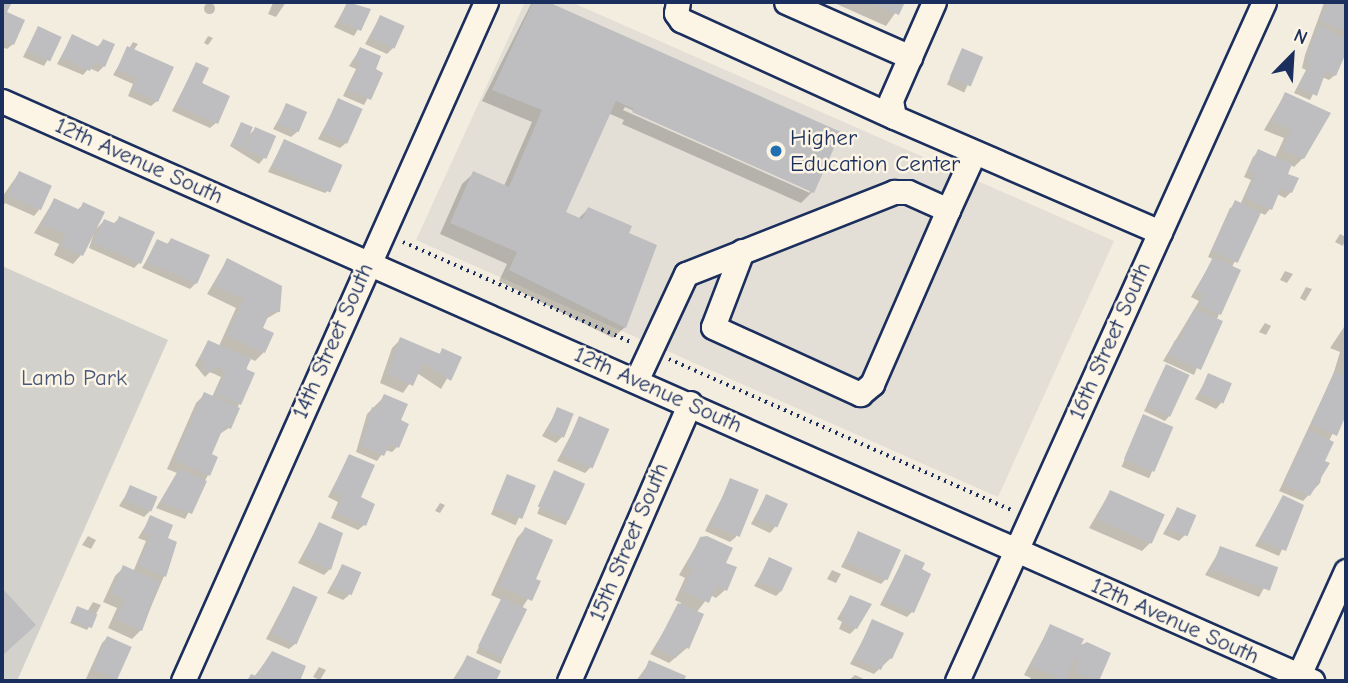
<!DOCTYPE html>
<style>
body{margin:0}
#map{position:relative;width:1348px;height:683px;overflow:hidden;background:#f3ede0;font-family:"Comic Neue",sans-serif}
div>[style]{position:absolute}
.built>*{inset:0;background:#e3dfd6}
.green>*{inset:0;background:#d3d1cc}
.shadow>*{inset:0;background:#0003;transform-origin:0 0}
.round{border-radius:50%}
.building>*{inset:0;background:#bebec0;transform-origin:0 0}
.path>*{height:3.5px;margin-top:-1.75px;transform-origin:0;background:repeating-linear-gradient(90deg,#1b2f5e 0 2px,transparent 0 7px)}
.roads{filter:drop-shadow(2px 0 #1b2f5e) drop-shadow(-2px 0 #1b2f5e) drop-shadow(0 2px #1b2f5e) drop-shadow(0 -2px #1b2f5e)}
.minor>*{height:23px;margin:-11.5px;padding:0 11.5px;transform-origin:11.5px;border-radius:11.5px;background:#fcf5e5}
.dots>*{width:19px;height:19px;translate:-50% -50%;box-sizing:border-box;border:4px solid #fcf5e5;border-radius:50%}
span{translate:-50% -50%;white-space:nowrap;text-align:center;line-height:1.15;-webkit-text-stroke:5px #fcf5e5;paint-order:stroke}
.poi-label{font-size:23px;color:#1b2f5e}
.left{translate:0 -50%;text-align:left}
.street-label{font-size:23px;color:#1b2f5e}
.park-label{font-size:23px;color:#49587a}
.frame{position:absolute;inset:0;border:4px solid #1b2f5e;pointer-events:none}
.north{position:absolute;left:1257px;top:21px;width:70px;height:70px;-webkit-text-stroke:5px #fcf5e5;paint-order:stroke;rotate:24deg;font-size:19px;font-weight:700;line-height:28px;text-align:center;color:#1b2f5e}
.north::after{content:'';display:block;margin:auto;width:24px;height:32px;background:#1b2f5e;clip-path:polygon(50% 0,100% 100%,50% 72%,0 100%)}
</style>
<div id="map">
<div class="built">
<i style="clip-path:polygon(525px 2px,571px 2px,1114px 241px,998px 497px,416px 240px)"></i>
</div>
<div class="green">
<i style="clip-path:polygon(2px 266px,168px 340px,17px 681px,2px 681px)"></i>
</div>
<div class="shadow">
<i style="clip-path:polygon(2px 2px,10px 2px,5px 13px,13px 44px,7px 49px,2px 47px)"></i>
<i style="clip-path:polygon(269px 2px,286px 2px,276px 17px,268px 14px,273px 3px)"></i>
<i style="clip-path:polygon(348px 2px,369px 10px,354px 36px,334px 27px)"></i>
<i style="clip-path:polygon(evenodd,532px 2px,544px 2px,839px 133px,812px 192px,801px 203px,622px 124px,624px 120px,608px 113px,564px 213px,578px 219px,588px 209px,625px 327px,613px 338px,499px 281px,507px 264px,440px 234px,462px 184px,474px 173px,504px 186px,532px 122px,482px 101px,532px 2px,625px 107px,810px 189px,810px 193px,623px 110px,625px 107px)"></i>
<i style="clip-path:polygon(832px 2px,903px 2px,886px 26px)"></i>
<i style="clip-path:polygon(1346px 2px,1346px 49px,1335px 75px,1329px 80px,1322px 77px,1310px 100px,1294px 93px,1306px 70px,1302px 68px,1305px 55px,1324px 3px)"></i>
<i class="round" style="left:203.5px;top:2.5px;width:11px;height:11px"></i>
<i style="clip-path:polygon(380px 17px,393px 48px,387px 54px,365px 44px)"></i>
<i style="clip-path:polygon(38px 28px,60px 38px,44px 66px,23px 57px)"></i>
<i style="clip-path:polygon(72px 36px,97px 47px,103px 41px,104px 66px,98px 72px,89px 68px,83px 75px,57px 64px)"></i>
<i style="clip-path:polygon(208px 36px,213px 38px,208px 45px,204px 43px)"></i>
<i style="clip-path:polygon(133px 42px,138px 44px,133px 51px,157px 101px,151px 106px,128px 96px,133px 84px,113px 75px)"></i>
<i style="clip-path:polygon(360px 49px,373px 70px,381px 73px,364px 105px,343px 96px,356px 69px,349px 66px)"></i>
<i style="left:963px;top:50px;width:19px;height:38px;rotate:25deg"></i>
<i style="clip-path:polygon(196px 64px,216px 123px,210px 128px,172px 111px)"></i>
<i style="clip-path:polygon(1285px 94px,1303px 158px,1294px 167px,1290px 165px,1286px 174px,1291px 192px,1285px 198px,1277px 194px,1270px 209px,1265px 215px,1259px 212px,1232px 267px,1219px 314px,1194px 375px,1163px 361px,1199px 301px,1191px 297px,1213px 259px,1208px 257px,1230px 208px,1240px 205px,1251px 180px,1244px 177px,1253px 157px,1259px 151px,1275px 158px,1284px 138px,1264px 130px)"></i>
<i style="clip-path:polygon(339px 100px,346px 143px,340px 148px,318px 139px)"></i>
<i style="clip-path:polygon(287px 105px,297px 132px,291px 137px,273px 129px)"></i>
<i style="clip-path:polygon(241px 124px,247px 137px,255px 129px,264px 158px,259px 164px,230px 146px)"></i>
<i style="clip-path:polygon(284px 141px,331px 188px,325px 193px,268px 172px)"></i>
<i style="clip-path:polygon(19px 173px,39px 210px,34px 216px,5px 203px,2px 209px,2px 197px)"></i>
<i style="clip-path:polygon(54px 200px,77px 210px,84px 204px,81px 255px,73px 264px,54px 255px,59px 244px,34px 233px)"></i>
<i style="clip-path:polygon(120px 218px,139px 263px,134px 268px,89px 248px,95px 230px,104px 221px,114px 223px)"></i>
<i style="clip-path:polygon(1340px 234px,1346px 237px,1343px 246px,1335px 242px)"></i>
<i style="clip-path:polygon(171px 240px,196px 283px,190px 289px,142px 268px,157px 241px,166px 245px)"></i>
<i style="clip-path:polygon(227px 260px,278px 312px,264px 320px,260px 329px,264px 352px,255px 361px,249px 358px,239px 404px,229px 428px,218px 435px,209px 455px,208px 475px,185px 519px,156px 508px,177px 473px,167px 469px,196px 403px,205px 394px,212px 397px,221px 377px,210px 372px,205px 377px,195px 365px,208px 342px,219px 346px,236px 308px,207px 294px)"></i>
<i style="clip-path:polygon(1285px 271px,1293px 274px,1287px 283px,1280px 280px)"></i>
<i style="clip-path:polygon(1306px 287px,1312px 289px,1305px 301px,1300px 298px)"></i>
<i style="clip-path:polygon(1265px 323px,1271px 326px,1266px 335px,1259px 332px)"></i>
<i style="clip-path:polygon(1346px 324px,1346px 406px,1329px 441px,1320px 483px,1303px 501px,1279px 491px,1333px 375px,1340px 352px,1330px 348px)"></i>
<i style="clip-path:polygon(401px 339px,438px 355px,443px 350px,459px 358px,441px 389px,417px 373px,403px 393px,380px 383px,392px 348px)"></i>
<i style="clip-path:polygon(1167px 367px,1170px 415px,1165px 421px,1144px 411px)"></i>
<i style="clip-path:polygon(1209px 375px,1221px 403px,1216px 409px,1195px 399px)"></i>
<i style="clip-path:polygon(385px 396px,398px 421px,397px 447px,392px 452px,385px 450px,377px 461px,356px 452px,367px 414px)"></i>
<i style="clip-path:polygon(558px 409px,562px 437px,556px 443px,542px 436px)"></i>
<i style="left:1143px;top:416px;width:30px;height:55px;rotate:23deg"></i>
<i style="clip-path:polygon(580px 418px,590px 468px,585px 473px,557px 461px)"></i>
<i style="clip-path:polygon(349px 456px,364px 525px,358px 530px,331px 518px,338px 502px,328px 497px)"></i>
<i style="left:554px;top:472px;width:31px;height:45px;rotate:22deg"></i>
<i style="left:508px;top:476px;width:27px;height:42px;rotate:24deg"></i>
<i style="clip-path:polygon(731px 480px,736px 537px,730px 542px,705px 531px)"></i>
<i style="clip-path:polygon(131px 487px,150px 511px,144px 517px,119px 506px)"></i>
<i style="clip-path:polygon(1110px 492px,1151px 542px,1142px 551px,1089px 528px)"></i>
<i style="clip-path:polygon(766px 496px,775px 527px,770px 533px,751px 524px)"></i>
<i style="clip-path:polygon(1283px 497px,1302px 506px,1279px 556px,1255px 546px)"></i>
<i style="clip-path:polygon(440px 503px,445px 505px,440px 513px,435px 511px)"></i>
<i style="clip-path:polygon(1177px 509px,1185px 535px,1179px 541px,1163px 534px)"></i>
<i style="clip-path:polygon(151px 517px,165px 539px,171px 560px,141px 630px,132px 639px,108px 628px,117px 608px,103px 602px,115px 576px,123px 568px,133px 572px,146px 541px,138px 538px)"></i>
<i style="clip-path:polygon(319px 524px,330px 569px,324px 575px,298px 563px)"></i>
<i style="clip-path:polygon(525px 529px,534px 580px,539px 582px,522px 608px,501px 664px,476px 653px,502px 600px,491px 595px,517px 538px)"></i>
<i style="clip-path:polygon(859px 533px,886px 579px,881px 584px,841px 567px)"></i>
<i style="clip-path:polygon(88px 536px,96px 540px,91px 549px,82px 545px)"></i>
<i style="clip-path:polygon(700px 539px,724px 564px,725px 590px,716px 598px,710px 595px,696px 613px,702px 615px,687px 648px,669px 663px,650px 654px,681px 603px,675px 600px,685px 578px,679px 575px)"></i>
<i style="clip-path:polygon(1221px 548px,1275px 568px,1259px 597px,1205px 575px)"></i>
<i style="clip-path:polygon(905px 556px,912px 612px,907px 617px,880px 605px)"></i>
<i style="clip-path:polygon(770px 560px,782px 590px,776px 596px,754px 586px)"></i>
<i style="clip-path:polygon(342px 566px,349px 595px,343px 600px,327px 593px)"></i>
<i style="clip-path:polygon(832px 570px,841px 574px,836px 583px,827px 579px)"></i>
<i style="clip-path:polygon(293px 588px,295px 644px,289px 649px,266px 639px)"></i>
<i style="clip-path:polygon(850px 597px,856px 628px,850px 634px,839px 629px,842px 622px,837px 619px)"></i>
<i style="clip-path:polygon(93px 602px,101px 605px,87px 630px,70px 623px,78px 608px,87px 612px)"></i>
<i style="clip-path:polygon(873px 621px,902px 634px,891px 658px,874px 674px,850px 664px)"></i>
<i style="clip-path:polygon(1050px 626px,1078px 648px,1109px 654px,1097px 681px,1028px 681px,1031px 678px,1024px 675px)"></i>
<i style="clip-path:polygon(107px 638px,118px 680px,85px 681px,102px 643px)"></i>
<i style="clip-path:polygon(272px 653px,298px 680px,246px 681px,254px 677px)"></i>
<i style="clip-path:polygon(467px 657px,499px 672px,494px 681px,452px 681px)"></i>
<i style="clip-path:polygon(650px 662px,684px 677px,682px 681px,636px 681px)"></i>
<i style="clip-path:polygon(319px 667px,326px 670px,320px 680px,313px 677px)"></i>
<i style="clip-path:polygon(855px 675px,868px 681px,848px 681px)"></i>
</div>
<div class="building">
<i style="clip-path:polygon(2px 2px,12px 2px,7px 12px,25px 20px,14px 45px,2px 39px)"></i>
<i style="clip-path:polygon(347px 2px,371px 9px,361px 31px,339px 21px)"></i>
<i style="clip-path:polygon(533px 2px,548px 2px,841px 132px,814px 193px,632px 112px,634px 109px,616px 101px,566px 212px,582px 219px,588px 207px,632px 226px,629px 233px,657px 245px,626px 328px,509px 270px,517px 252px,450px 223px,473px 171px,509px 187px,542px 110px,492px 90px)"></i>
<i style="clip-path:polygon(868px 2px,905px 2px,899px 15px)"></i>
<i style="clip-path:polygon(1328px 2px,1346px 2px,1346px 32px,1320px 20px)"></i>
<i style="left:380px;top:15px;width:27px;height:25px;rotate:24deg"></i>
<i style="clip-path:polygon(1320px 25px,1346px 39px,1346px 53px,1336px 76px,1326px 71px,1317px 96px,1298px 87px,1311px 64px,1307px 63px,1310px 48px)"></i>
<i style="left:38px;top:26px;width:26px;height:27px;rotate:25deg"></i>
<i style="clip-path:polygon(72px 34px,99px 47px,103px 39px,115px 44px,105px 67px,94px 62px,90px 71px,61px 58px)"></i>
<i style="clip-path:polygon(127px 46px,174px 67px,158px 102px,132px 90px,137px 78px,117px 69px)"></i>
<i style="clip-path:polygon(360px 47px,381px 56px,376px 69px,383px 73px,371px 100px,348px 90px,360px 63px,354px 60px)"></i>
<i style="left:962px;top:48px;width:23px;height:32px;rotate:23deg"></i>
<i style="clip-path:polygon(196px 62px,209px 68px,202px 83px,230px 96px,218px 124px,176px 105px)"></i>
<i style="clip-path:polygon(1285px 92px,1331px 113px,1304px 159px,1282px 150px,1291px 130px,1272px 121px)"></i>
<i style="left:338px;top:98px;width:27px;height:38px;rotate:24deg"></i>
<i style="left:286px;top:103px;width:23px;height:22px;rotate:23deg"></i>
<i style="left:241px;top:122px;width:13px;height:24px;rotate:23deg"></i>
<i style="left:255px;top:127px;width:23px;height:25px;rotate:23deg"></i>
<i style="left:284px;top:139px;width:64px;height:30px;rotate:24deg"></i>
<i style="clip-path:polygon(1258px 149px,1292px 164px,1288px 174px,1299px 178px,1292px 193px,1281px 188px,1272px 210px,1245px 198px,1255px 174px,1248px 171px)"></i>
<i style="left:19px;top:171px;width:36px;height:27px;rotate:24deg"></i>
<i style="clip-path:polygon(54px 198px,80px 210px,83px 202px,105px 212px,83px 256px,61px 246px,66px 235px,42px 225px)"></i>
<i style="left:1235px;top:200px;width:29px;height:56px;rotate:25deg"></i>
<i style="clip-path:polygon(119px 216px,155px 232px,141px 264px,93px 243px,104px 219px,116px 224px)"></i>
<i style="clip-path:polygon(171px 238px,210px 255px,197px 284px,146px 262px,157px 239px,168px 244px)"></i>
<i style="clip-path:polygon(1213px 257px,1241px 270px,1221px 315px,1199px 305px,1203px 295px,1196px 291px)"></i>
<i style="clip-path:polygon(227px 258px,282px 286px,280px 312px,270px 312px,263px 328px,274px 333px,265px 353px,227px 336px,244px 299px,214px 286px)"></i>
<i style="clip-path:polygon(1194px 309px,1223px 321px,1201px 370px,1168px 355px,1175px 340px,1179px 342px)"></i>
<i style="clip-path:polygon(400px 337px,440px 354px,442px 348px,462px 357px,451px 381px,423px 363px,413px 386px,388px 374px)"></i>
<i style="clip-path:polygon(208px 340px,251px 359px,246px 369px,255px 373px,241px 405px,215px 394px,226px 371px,215px 366px,212px 373px,203px 369px,206px 362px,199px 359px)"></i>
<i style="left:1166px;top:364px;width:26px;height:46px;rotate:25deg"></i>
<i style="clip-path:polygon(1334px 372px,1346px 377px,1346px 415px,1337px 436px,1311px 424px)"></i>
<i style="left:1208px;top:373px;width:26px;height:22px;rotate:23deg"></i>
<i style="clip-path:polygon(204px 392px,240px 408px,231px 429px,224px 426px,212px 454px,218px 457px,210px 476px,174px 460px)"></i>
<i style="clip-path:polygon(384px 394px,408px 404px,401px 420px,409px 424px,399px 448px,390px 444px,384px 456px,361px 446px,372px 407px,377px 409px)"></i>
<i style="left:557px;top:407px;width:18px;height:26px;rotate:22deg"></i>
<i style="left:1143px;top:414px;width:33px;height:49px;rotate:23deg"></i>
<i style="left:579px;top:416px;width:33px;height:43px;rotate:23deg"></i>
<i style="clip-path:polygon(1308px 430px,1334px 442px,1325px 461px,1330px 463px,1310px 496px,1284px 485px)"></i>
<i style="clip-path:polygon(349px 454px,375px 465px,361px 497px,375px 504px,366px 526px,335px 512px,343px 496px,332px 491px)"></i>
<i style="clip-path:polygon(179px 469px,207px 481px,192px 514px,160px 502px)"></i>
<i style="left:554px;top:470px;width:34px;height:40px;rotate:24deg"></i>
<i style="left:507px;top:474px;width:31px;height:36px;rotate:22deg"></i>
<i style="left:730px;top:478px;width:31px;height:51px;rotate:22deg"></i>
<i style="left:130px;top:485px;width:30px;height:16px;rotate:23deg"></i>
<i style="left:1110px;top:490px;width:60px;height:32px;rotate:24deg"></i>
<i style="left:766px;top:494px;width:24px;height:26px;rotate:24deg"></i>
<i style="clip-path:polygon(1283px 495px,1304px 505px,1286px 551px,1259px 540px)"></i>
<i style="left:1177px;top:507px;width:21px;height:23px;rotate:23deg"></i>
<i style="clip-path:polygon(150px 515px,173px 525px,168px 538px,177px 542px,166px 577px,138px 565px,151px 535px,143px 532px)"></i>
<i style="clip-path:polygon(319px 522px,343px 533px,331px 570px,303px 557px)"></i>
<i style="clip-path:polygon(525px 527px,553px 540px,536px 579px,541px 581px,532px 601px,499px 586px)"></i>
<i style="left:858px;top:531px;width:47px;height:33px;rotate:24deg"></i>
<i style="clip-path:polygon(707px 536px,733px 548px,726px 563px,737px 567px,727px 591px,716px 586px,709px 603px,682px 591px,693px 569px,687px 566px,700px 537px)"></i>
<i style="left:1220px;top:546px;width:62px;height:25px;rotate:20deg"></i>
<i style="clip-path:polygon(905px 554px,925px 563px,922px 569px,931px 574px,914px 613px,884px 600px)"></i>
<i style="left:769px;top:557px;width:26px;height:26px;rotate:25deg"></i>
<i style="left:342px;top:564px;width:21px;height:25px;rotate:23deg"></i>
<i style="clip-path:polygon(123px 565px,160px 582px,142px 631px,116px 619px,125px 599px,111px 593px)"></i>
<i style="left:293px;top:586px;width:27px;height:52px;rotate:24deg"></i>
<i style="clip-path:polygon(3px 589px,36px 625px,2px 656px,2px 591px)"></i>
<i style="clip-path:polygon(850px 595px,872px 604px,857px 629px,843px 623px,846px 616px,841px 614px)"></i>
<i style="left:502px;top:597px;width:28px;height:55px;rotate:26deg"></i>
<i style="clip-path:polygon(678px 603px,704px 614px,689px 649px,682px 646px,676px 658px,655px 648px)"></i>
<i style="left:77px;top:606px;width:22px;height:15px;rotate:22deg"></i>
<i style="clip-path:polygon(872px 619px,904px 633px,892px 659px,887px 657px,881px 670px,855px 658px)"></i>
<i style="clip-path:polygon(1050px 624px,1084px 639px,1081px 645px,1087px 642px,1111px 653px,1099px 681px,1074px 672px,1079px 659px,1075px 658px,1065px 681px,1031px 666px)"></i>
<i style="left:107px;top:636px;width:27px;height:36px;rotate:24deg"></i>
<i style="clip-path:polygon(272px 651px,306px 666px,300px 681px,291px 677px,289px 681px,247px 681px,251px 674px,256px 676px)"></i>
<i style="clip-path:polygon(467px 655px,501px 671px,496px 681px,455px 681px)"></i>
<i style="clip-path:polygon(649px 660px,686px 676px,684px 681px,640px 681px)"></i>
</div>
<div class="path">
<i style="left:403px;top:242px;width:251px;rotate:23.7deg"></i>
<i style="left:669px;top:359px;width:374px;rotate:23.8deg"></i>
</div>
<div class="roads">
<div class="minor">
<i style="left:678px;top:2px;width:11px;rotate:100deg"></i>
<i style="left:676px;top:13px;width:9px;rotate:54deg"></i>
<i style="left:681px;top:20px;width:234px;rotate:24.5deg"></i>
<i style="left:786px;top:2px;width:136px;rotate:23.9deg"></i>
<i style="left:934px;top:2px;width:107px;rotate:113.7deg"></i>
<i style="left:891px;top:100px;width:17px;rotate:80deg"></i>
<i style="left:894px;top:117px;width:290px;rotate:23.4deg"></i>
<i style="left:2px;top:101px;width:1433px;rotate:23.88deg"></i>
<i style="left:742px;top:251px;width:81px;rotate:110.9deg"></i>
<i style="left:713px;top:327px;width:162px;rotate:24.5deg"></i>
<i style="left:860px;top:394px;width:16px;rotate:-40deg"></i>
<i style="left:872px;top:384px;width:190px;rotate:-66.4deg"></i>
<i style="left:636px;top:381px;width:118px;rotate:-65deg"></i>
<i style="left:686px;top:274px;width:224px;rotate:-21.5deg"></i>
<i style="left:894px;top:192px;width:14px"></i>
<i style="left:908px;top:192px;width:44px;rotate:24.2deg"></i>
<i style="left:948px;top:210px;width:63px;rotate:-65.5deg"></i>
<i style="left:1299px;top:675px;width:114px;rotate:-65.7deg"></i>
<i style="left:183px;top:681px;width:744px;rotate:-65.95deg"></i>
<i style="left:569px;top:681px;width:303px;rotate:-66.5deg"></i>
<i style="left:957px;top:681px;width:745px;rotate:-65.67deg"></i>
</div>
</div>
<div class="dots">
<i style="left:776px;top:151px;background:#1f6fb2"></i>
</div>
<div class="poi-label">
<span class="left" style="left:790px;top:151px">Higher<br>Education Center</span>
</div>
<div class="street-label">
<span style="left:139px;top:161px;rotate:24deg">12th Avenue South</span>
<span style="left:333px;top:341px;rotate:-66deg">14th Street South</span>
<span style="left:1110px;top:341px;rotate:-66deg">16th Street South</span>
<span style="left:658px;top:390px;rotate:24deg">12th Avenue South</span>
<span style="left:629px;top:542px;rotate:-67deg">15th Street South</span>
<span style="left:1175px;top:621px;rotate:24deg">12th Avenue South</span>
</div>
<div class="park-label">
<span style="left:74px;top:378px">Lamb Park</span>
</div>
<div class="frame"></div>
<div class="north">N</div>
</div>
